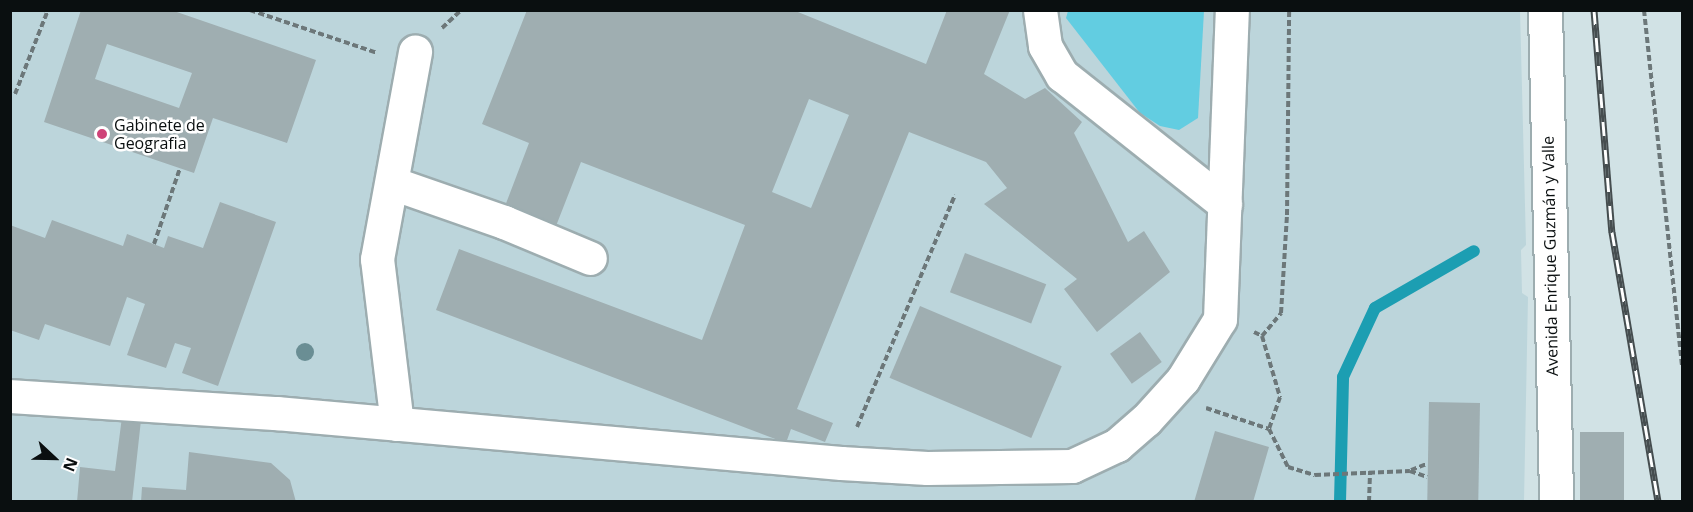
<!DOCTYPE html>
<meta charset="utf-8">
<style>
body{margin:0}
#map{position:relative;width:1693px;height:512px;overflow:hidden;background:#d1e2e5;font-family:"Open Sans",sans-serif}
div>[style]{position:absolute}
.built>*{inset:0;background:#bcd5db}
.green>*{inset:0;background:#62cde1}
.stream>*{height:12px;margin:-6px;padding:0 6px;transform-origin:6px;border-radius:6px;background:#1c9eb2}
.building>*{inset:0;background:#9faeb1;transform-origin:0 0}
.path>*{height:4px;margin-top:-2px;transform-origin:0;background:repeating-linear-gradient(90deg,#6c7779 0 6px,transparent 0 9px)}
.roads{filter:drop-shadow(2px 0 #9dadb0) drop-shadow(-2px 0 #9dadb0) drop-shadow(0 2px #9dadb0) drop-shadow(0 -2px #9dadb0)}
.minor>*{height:33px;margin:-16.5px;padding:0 16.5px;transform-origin:16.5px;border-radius:16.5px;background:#fff}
.rail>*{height:7px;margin-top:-3.5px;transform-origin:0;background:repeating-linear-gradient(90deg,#fff 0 14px,#454d4f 0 28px);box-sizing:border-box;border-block:2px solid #454d4f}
.trees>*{width:18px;height:18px;margin:-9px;border-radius:50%;background:#6a8e94}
.dots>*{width:16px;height:16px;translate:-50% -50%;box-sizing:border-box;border:3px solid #fff;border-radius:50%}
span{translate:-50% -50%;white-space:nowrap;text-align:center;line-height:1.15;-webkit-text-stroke:5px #fff;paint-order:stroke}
.poi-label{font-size:16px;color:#0a0f10}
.left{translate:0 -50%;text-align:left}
.street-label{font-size:16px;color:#0a0f10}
.frame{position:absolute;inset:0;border:12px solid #0a0f10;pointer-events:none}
.north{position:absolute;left:24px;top:428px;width:60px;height:60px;-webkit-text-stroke:4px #fff;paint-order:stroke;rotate:112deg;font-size:16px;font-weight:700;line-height:24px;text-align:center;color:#0a0f10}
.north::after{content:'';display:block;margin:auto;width:21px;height:27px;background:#0a0f10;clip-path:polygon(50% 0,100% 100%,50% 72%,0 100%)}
</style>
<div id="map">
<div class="built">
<i style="clip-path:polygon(10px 11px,1520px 11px,1526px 245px,1521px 250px,1522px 293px,1528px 297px,1524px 501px,11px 501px)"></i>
</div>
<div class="green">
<i style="clip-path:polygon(1068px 11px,1204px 11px,1198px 118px,1179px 130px,1160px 126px,1140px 113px,1066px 18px)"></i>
</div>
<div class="stream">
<i style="left:1340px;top:502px;width:125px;rotate:-88.6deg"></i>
<i style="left:1343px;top:377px;width:76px;rotate:-65.1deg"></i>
<i style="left:1375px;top:308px;width:114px;rotate:-29.9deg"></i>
</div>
<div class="building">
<i style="clip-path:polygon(evenodd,81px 10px,171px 10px,316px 60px,287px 143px,213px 118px,194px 173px,44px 122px,81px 10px,107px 44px,192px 73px,179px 108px,95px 79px,107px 44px)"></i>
<i style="clip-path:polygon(evenodd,527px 10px,793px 10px,926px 64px,947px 10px,1010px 10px,984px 74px,1025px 99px,1045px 88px,1082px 122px,1074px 133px,1128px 242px,1144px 231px,1170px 272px,1097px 332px,1064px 289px,1077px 279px,984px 204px,1007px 188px,986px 162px,909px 132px,797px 409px,833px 423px,825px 442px,791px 429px,786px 443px,436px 310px,459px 249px,702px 340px,745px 225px,581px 162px,556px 226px,505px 206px,529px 143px,482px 124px,527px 10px,809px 99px,849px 115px,811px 208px,772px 192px,809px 99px)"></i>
<i style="clip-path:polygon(220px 202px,276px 222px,218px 386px,182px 373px,191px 348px,175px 343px,166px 368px,127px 355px,145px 304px,127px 297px,110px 346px,45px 324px,39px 340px,10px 330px,10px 225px,45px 238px,52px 220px,123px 246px,127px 234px,164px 248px,168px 236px,203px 248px)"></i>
<i style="left:965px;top:253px;width:87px;height:42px;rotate:21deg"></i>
<i style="left:920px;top:306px;width:154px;height:78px;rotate:23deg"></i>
<i style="left:1140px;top:332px;width:37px;height:37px;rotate:54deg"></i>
<i style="left:1429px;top:402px;width:51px;height:100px;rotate:1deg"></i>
<i style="clip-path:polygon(122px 417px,141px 420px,132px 502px,77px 502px,80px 467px,115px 471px)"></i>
<i style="clip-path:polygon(1215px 431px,1269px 447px,1253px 502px,1194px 502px)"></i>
<i style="left:1580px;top:432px;width:44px;height:70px"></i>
<i style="clip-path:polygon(189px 452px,271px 463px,290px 480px,296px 502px,141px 502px,142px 487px,186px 490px)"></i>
</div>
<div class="path">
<i style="left:250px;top:10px;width:134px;rotate:18.7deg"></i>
<i style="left:1644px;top:10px;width:358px;rotate:83.9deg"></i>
<i style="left:442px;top:28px;width:26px;rotate:-43deg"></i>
<i style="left:15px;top:94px;width:90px;rotate:-68.6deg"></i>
<i style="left:154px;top:244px;width:80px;rotate:-71.1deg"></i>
<i style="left:1254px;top:332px;width:9px;rotate:27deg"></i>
<i style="left:1262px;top:336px;width:30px;rotate:-50deg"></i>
<i style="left:1281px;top:313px;width:98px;rotate:-86.5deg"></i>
<i style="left:1287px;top:215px;width:205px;rotate:-89.4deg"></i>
<i style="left:1262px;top:336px;width:64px;rotate:73.6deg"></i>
<i style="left:1280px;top:397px;width:34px;rotate:109deg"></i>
<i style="left:1269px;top:429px;width:42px;rotate:63.4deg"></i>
<i style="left:1288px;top:467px;width:28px;rotate:17deg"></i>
<i style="left:1315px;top:475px;width:95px;rotate:-2.4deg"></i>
<i style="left:1410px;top:471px;width:18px;rotate:19deg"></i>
<i style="left:1206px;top:408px;width:66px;rotate:18.4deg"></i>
<i style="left:857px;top:427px;width:252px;rotate:-67.1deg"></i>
<i style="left:1411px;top:470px;width:17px;rotate:-21deg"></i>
<i style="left:1369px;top:502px;width:31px;rotate:-88deg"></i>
</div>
<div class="roads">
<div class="minor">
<i style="left:1040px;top:10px;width:36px;rotate:82deg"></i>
<i style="left:1045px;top:46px;width:34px;rotate:60deg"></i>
<i style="left:1062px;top:75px;width:208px;rotate:38.4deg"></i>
<i style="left:1545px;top:10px;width:492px;rotate:88.7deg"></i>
<i style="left:392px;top:183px;width:119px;rotate:19.2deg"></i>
<i style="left:504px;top:222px;width:93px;rotate:22.7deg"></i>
<i style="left:10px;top:396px;width:267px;rotate:3.7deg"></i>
<i style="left:276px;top:413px;width:567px;rotate:5.06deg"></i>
<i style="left:841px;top:463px;width:86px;rotate:3.3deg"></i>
<i style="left:927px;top:468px;width:145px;rotate:-0.8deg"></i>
<i style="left:1072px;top:466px;width:50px;rotate:-25deg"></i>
<i style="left:1117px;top:445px;width:38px;rotate:-41deg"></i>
<i style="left:1146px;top:420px;width:55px;rotate:-47.9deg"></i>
<i style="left:1183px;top:379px;width:70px;rotate:-58.3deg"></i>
<i style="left:1220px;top:319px;width:309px;rotate:-87.8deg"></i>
<i style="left:397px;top:424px;width:166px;rotate:-96.9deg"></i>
<i style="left:377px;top:259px;width:211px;rotate:-79.6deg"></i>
</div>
</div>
<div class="rail">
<i style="left:1594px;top:10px;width:223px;rotate:85.4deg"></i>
<i style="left:1612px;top:232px;width:274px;rotate:80.3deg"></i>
</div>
<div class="trees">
<i style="left:305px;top:352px"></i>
</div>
<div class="dots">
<i style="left:102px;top:134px;background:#cf4378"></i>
</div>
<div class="poi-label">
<span class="left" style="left:114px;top:134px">Gabinete de<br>Geografia</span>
</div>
<div class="street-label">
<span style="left:1550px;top:256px;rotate:-91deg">Avenida Enrique Guzmán y Valle</span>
</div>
<div class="frame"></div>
<div class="north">N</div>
</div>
